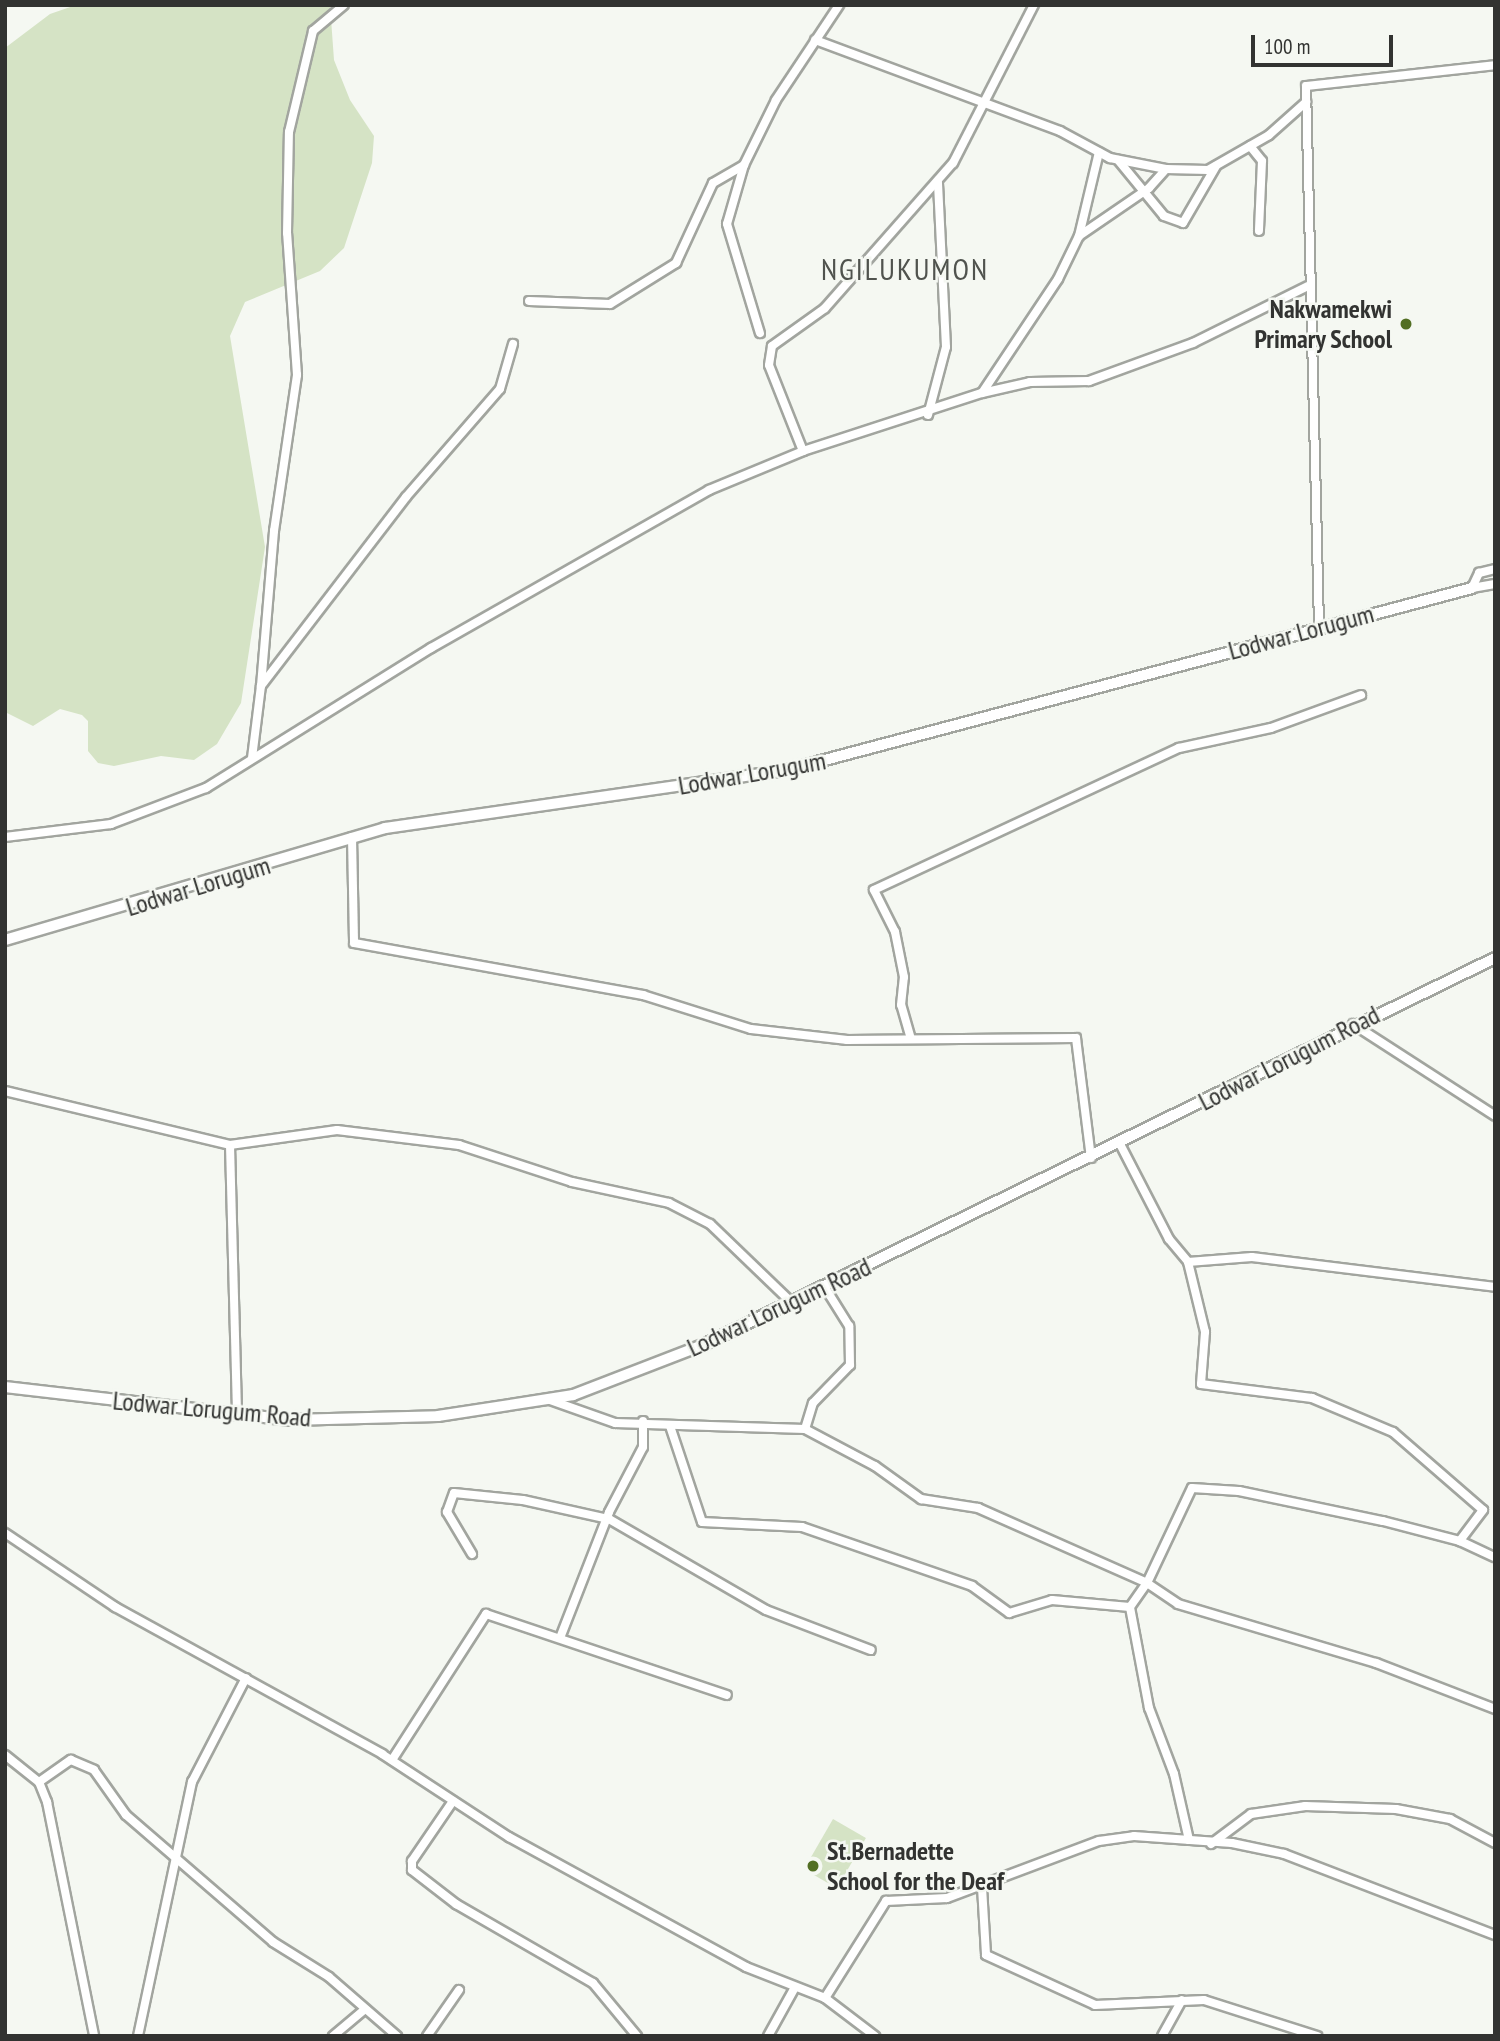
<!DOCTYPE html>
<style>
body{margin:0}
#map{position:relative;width:1500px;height:2041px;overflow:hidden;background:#f5f8f2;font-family:"PT Sans Narrow",sans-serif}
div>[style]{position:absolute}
.green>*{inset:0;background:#d5e3c5;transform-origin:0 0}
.roads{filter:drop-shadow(2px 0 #a2a59f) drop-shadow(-2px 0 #a2a59f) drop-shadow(0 2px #a2a59f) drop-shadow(0 -2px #a2a59f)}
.minor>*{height:8px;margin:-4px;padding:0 4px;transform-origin:4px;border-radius:4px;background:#fff}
.tertiary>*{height:10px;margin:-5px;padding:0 5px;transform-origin:5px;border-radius:5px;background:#fff}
.secondary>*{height:10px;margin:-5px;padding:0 5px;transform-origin:5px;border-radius:5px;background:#fff}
.dots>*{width:19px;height:19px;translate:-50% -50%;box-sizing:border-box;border:4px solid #f5f8f2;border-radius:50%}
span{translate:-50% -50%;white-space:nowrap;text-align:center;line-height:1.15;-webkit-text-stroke:5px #f5f8f2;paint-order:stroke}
.poi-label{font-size:26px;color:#323331;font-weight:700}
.right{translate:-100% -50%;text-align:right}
.left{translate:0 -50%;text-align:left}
.street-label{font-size:26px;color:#323331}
.quarter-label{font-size:30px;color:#50534e;letter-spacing:2px}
.frame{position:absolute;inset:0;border:7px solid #323331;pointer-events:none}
.scale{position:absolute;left:1251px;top:35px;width:142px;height:32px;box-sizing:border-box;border:4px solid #323331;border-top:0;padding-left:9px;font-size:21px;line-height:24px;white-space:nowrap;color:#323331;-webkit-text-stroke:5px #f5f8f2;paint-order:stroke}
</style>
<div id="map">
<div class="green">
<i style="clip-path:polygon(76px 5px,330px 5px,334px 60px,350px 100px,374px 136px,372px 163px,344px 248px,320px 271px,245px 302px,230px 336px,265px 547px,241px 703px,217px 744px,194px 760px,161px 756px,114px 766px,98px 763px,88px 751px,88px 721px,82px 715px,60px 709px,33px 726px,5px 712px,5px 48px,50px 14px)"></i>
<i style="left:833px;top:1819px;width:38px;height:58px;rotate:30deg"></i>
</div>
<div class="roads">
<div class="minor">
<i style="left:815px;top:40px;width:261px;rotate:20.4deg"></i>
<i style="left:1060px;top:131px;width:57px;rotate:28.4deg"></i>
<i style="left:1110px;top:158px;width:57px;rotate:11.1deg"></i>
<i style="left:1166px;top:169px;width:42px;rotate:1.4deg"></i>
<i style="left:1208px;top:170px;width:70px;rotate:-29.8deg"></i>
<i style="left:1269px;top:135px;width:50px;rotate:-41.7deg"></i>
<i style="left:1250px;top:146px;width:19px;rotate:51deg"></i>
<i style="left:1262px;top:161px;width:70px;rotate:92.5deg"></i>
<i style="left:1118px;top:160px;width:72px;rotate:50.6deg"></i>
<i style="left:1164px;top:216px;width:20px;rotate:20deg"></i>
<i style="left:1183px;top:223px;width:66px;rotate:-59.9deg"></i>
<i style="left:744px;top:165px;width:61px;rotate:106.1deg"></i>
<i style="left:727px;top:224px;width:114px;rotate:73.2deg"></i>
<i style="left:1079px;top:236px;width:85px;rotate:-34.4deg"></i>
<i style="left:1149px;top:188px;width:25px;rotate:-48deg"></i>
<i style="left:529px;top:301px;width:81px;rotate:2.1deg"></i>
<i style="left:610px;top:304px;width:78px;rotate:-31.8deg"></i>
<i style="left:676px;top:263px;width:88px;rotate:-65.2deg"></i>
<i style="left:713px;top:183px;width:36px;rotate:-30deg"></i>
<i style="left:744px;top:165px;width:72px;rotate:-63.8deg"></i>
<i style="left:776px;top:100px;width:114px;rotate:-56.4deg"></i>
<i style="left:982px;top:393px;width:137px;rotate:-56.3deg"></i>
<i style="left:1058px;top:279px;width:48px;rotate:-64deg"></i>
<i style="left:1079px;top:236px;width:86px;rotate:-76.6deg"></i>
<i style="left:928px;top:415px;width:70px;rotate:-75.2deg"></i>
<i style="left:946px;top:347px;width:165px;rotate:-92.8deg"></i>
<i style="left:803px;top:451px;width:92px;rotate:-111.6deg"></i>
<i style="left:769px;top:365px;width:19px;rotate:-81deg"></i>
<i style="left:772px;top:346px;width:65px;rotate:-35.6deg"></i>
<i style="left:825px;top:308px;width:193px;rotate:-48.6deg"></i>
<i style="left:953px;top:163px;width:178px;rotate:-62.9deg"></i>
<i style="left:1472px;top:588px;width:17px;rotate:-65deg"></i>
<i style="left:1479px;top:573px;width:16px;rotate:-14deg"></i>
<i style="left:1472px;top:588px;width:23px;rotate:-10deg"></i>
<i style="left:1319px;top:626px;width:540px;rotate:-91.38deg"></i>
<i style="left:1306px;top:86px;width:190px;rotate:-6.3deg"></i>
<i style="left:261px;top:686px;width:156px;rotate:-85.2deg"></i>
<i style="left:274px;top:531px;width:158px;rotate:-81.6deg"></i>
<i style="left:297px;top:375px;width:142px;rotate:-94deg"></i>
<i style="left:287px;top:233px;width:101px;rotate:-88.9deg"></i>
<i style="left:289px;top:132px;width:104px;rotate:-76.6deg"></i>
<i style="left:313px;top:31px;width:40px;rotate:-40deg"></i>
<i style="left:252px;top:758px;width:73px;rotate:-82.9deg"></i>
<i style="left:261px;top:686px;width:238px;rotate:-52.5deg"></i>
<i style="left:406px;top:497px;width:143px;rotate:-49deg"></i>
<i style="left:500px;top:389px;width:47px;rotate:-73.9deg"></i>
<i style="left:5px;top:837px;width:107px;rotate:-7deg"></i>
<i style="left:111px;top:824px;width:102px;rotate:-20.8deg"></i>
<i style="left:206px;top:788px;width:265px;rotate:-31.9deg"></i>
<i style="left:431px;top:648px;width:320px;rotate:-29.6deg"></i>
<i style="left:709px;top:490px;width:102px;rotate:-22.5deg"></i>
<i style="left:803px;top:451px;width:188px;rotate:-18deg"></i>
<i style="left:982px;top:393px;width:49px;rotate:-12.9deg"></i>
<i style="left:1030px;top:382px;width:59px;rotate:-1deg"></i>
<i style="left:1089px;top:381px;width:111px;rotate:-20.1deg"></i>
<i style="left:1193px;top:343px;width:128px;rotate:-26.4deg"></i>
<i style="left:352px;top:837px;width:106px;rotate:88.9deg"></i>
<i style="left:354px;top:943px;width:294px;rotate:10.2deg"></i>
<i style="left:643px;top:995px;width:113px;rotate:17.5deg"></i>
<i style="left:751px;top:1029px;width:97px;rotate:6.5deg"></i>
<i style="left:847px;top:1040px;width:229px;rotate:-0.5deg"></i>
<i style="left:1076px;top:1038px;width:121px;rotate:82.9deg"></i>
<i style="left:1353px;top:1024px;width:169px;rotate:32.9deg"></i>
<i style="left:911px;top:1039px;width:35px;rotate:-106deg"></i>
<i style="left:901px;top:1005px;width:28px;rotate:-84deg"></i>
<i style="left:904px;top:977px;width:46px;rotate:-101.3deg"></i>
<i style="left:895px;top:932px;width:47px;rotate:-116.6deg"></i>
<i style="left:874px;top:890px;width:336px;rotate:-25deg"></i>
<i style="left:1179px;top:748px;width:94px;rotate:-12.3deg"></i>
<i style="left:1271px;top:728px;width:96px;rotate:-20.1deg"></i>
<i style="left:5px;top:1091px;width:231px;rotate:13.5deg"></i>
<i style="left:230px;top:1145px;width:108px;rotate:-8deg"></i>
<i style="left:337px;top:1130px;width:123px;rotate:7deg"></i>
<i style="left:459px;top:1145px;width:119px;rotate:18.1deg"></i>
<i style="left:572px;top:1182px;width:99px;rotate:12.2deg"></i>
<i style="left:669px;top:1203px;width:46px;rotate:27.1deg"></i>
<i style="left:710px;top:1224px;width:112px;rotate:43.9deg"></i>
<i style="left:1120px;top:1144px;width:107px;rotate:62.7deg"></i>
<i style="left:1169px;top:1239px;width:30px;rotate:50deg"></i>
<i style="left:1188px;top:1262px;width:72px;rotate:76.3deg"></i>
<i style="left:1205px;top:1332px;width:52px;rotate:94.4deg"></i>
<i style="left:1201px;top:1384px;width:112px;rotate:7.2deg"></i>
<i style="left:1312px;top:1398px;width:88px;rotate:22.8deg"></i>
<i style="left:1393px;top:1432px;width:119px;rotate:40.9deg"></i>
<i style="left:1483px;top:1510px;width:39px;rotate:127deg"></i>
<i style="left:230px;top:1145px;width:271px;rotate:88.5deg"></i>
<i style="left:1188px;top:1262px;width:64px;rotate:-4.5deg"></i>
<i style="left:1252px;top:1257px;width:245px;rotate:7deg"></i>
<i style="left:550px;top:1400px;width:69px;rotate:19.5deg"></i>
<i style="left:615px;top:1423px;width:190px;rotate:1.8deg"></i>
<i style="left:805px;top:1429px;width:79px;rotate:27.9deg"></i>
<i style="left:875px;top:1466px;width:57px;rotate:35.7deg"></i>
<i style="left:921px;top:1499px;width:58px;rotate:9deg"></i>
<i style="left:978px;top:1508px;width:185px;rotate:23.9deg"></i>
<i style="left:1147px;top:1583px;width:37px;rotate:34deg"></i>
<i style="left:1178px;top:1604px;width:207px;rotate:16.6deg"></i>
<i style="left:1376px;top:1663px;width:128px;rotate:21.1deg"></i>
<i style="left:670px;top:1426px;width:101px;rotate:71.6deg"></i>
<i style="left:702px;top:1522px;width:100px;rotate:2.9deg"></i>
<i style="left:802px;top:1527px;width:180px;rotate:19.1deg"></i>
<i style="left:972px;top:1586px;width:46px;rotate:36.1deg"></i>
<i style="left:1009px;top:1613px;width:45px;rotate:-16.8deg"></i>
<i style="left:1052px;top:1600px;width:78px;rotate:5.1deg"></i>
<i style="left:805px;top:1429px;width:27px;rotate:-73deg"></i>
<i style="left:813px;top:1403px;width:53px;rotate:-45.8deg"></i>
<i style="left:850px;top:1365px;width:39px;rotate:-91deg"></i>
<i style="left:849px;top:1326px;width:47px;rotate:-122deg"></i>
<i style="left:5px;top:1533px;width:133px;rotate:33.9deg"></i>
<i style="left:115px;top:1607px;width:305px;rotate:28.8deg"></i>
<i style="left:382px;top:1754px;width:152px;rotate:33.2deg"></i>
<i style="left:509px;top:1837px;width:270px;rotate:28.7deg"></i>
<i style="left:746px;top:1967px;width:85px;rotate:21.4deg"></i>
<i style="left:825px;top:1998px;width:63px;rotate:37.2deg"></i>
<i style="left:472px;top:1554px;width:49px;rotate:-120.8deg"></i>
<i style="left:447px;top:1512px;width:20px;rotate:-70deg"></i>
<i style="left:454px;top:1493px;width:69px;rotate:5.8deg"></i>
<i style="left:523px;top:1500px;width:88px;rotate:12.5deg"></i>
<i style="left:609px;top:1519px;width:181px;rotate:30.1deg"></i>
<i style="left:766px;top:1610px;width:112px;rotate:20.9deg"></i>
<i style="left:560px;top:1638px;width:135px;rotate:-68.7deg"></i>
<i style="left:609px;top:1512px;width:73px;rotate:-62.4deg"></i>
<i style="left:643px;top:1447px;width:26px;rotate:-90deg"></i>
<i style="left:5px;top:1755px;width:43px;rotate:38.5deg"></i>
<i style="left:39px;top:1782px;width:22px;rotate:68deg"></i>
<i style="left:47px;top:1802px;width:239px;rotate:78.6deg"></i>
<i style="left:392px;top:1760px;width:174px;rotate:-57.2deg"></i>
<i style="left:486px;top:1614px;width:254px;rotate:18.6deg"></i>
<i style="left:39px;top:1782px;width:39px;rotate:-35deg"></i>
<i style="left:71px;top:1760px;width:25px;rotate:23deg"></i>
<i style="left:94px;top:1770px;width:55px;rotate:54.6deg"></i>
<i style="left:126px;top:1815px;width:194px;rotate:40.8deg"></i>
<i style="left:273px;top:1942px;width:66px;rotate:32deg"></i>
<i style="left:329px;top:1977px;width:90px;rotate:40.9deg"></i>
<i style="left:453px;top:1801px;width:73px;rotate:124.3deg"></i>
<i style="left:412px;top:1861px;width:9px;rotate:90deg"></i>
<i style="left:412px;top:1870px;width:56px;rotate:37.7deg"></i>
<i style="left:456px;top:1904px;width:158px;rotate:30deg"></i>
<i style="left:593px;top:1983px;width:69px;rotate:50.3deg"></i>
<i style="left:1189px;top:1840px;width:68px;rotate:-102.8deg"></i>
<i style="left:1174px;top:1774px;width:71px;rotate:-110.7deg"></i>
<i style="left:1149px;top:1708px;width:103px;rotate:-100.7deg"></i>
<i style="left:1130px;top:1607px;width:29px;rotate:-55deg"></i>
<i style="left:1147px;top:1583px;width:105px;rotate:-64.7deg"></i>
<i style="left:1192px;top:1488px;width:47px;rotate:3.7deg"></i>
<i style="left:1239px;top:1491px;width:147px;rotate:11.8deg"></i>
<i style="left:1383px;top:1521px;width:80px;rotate:14.6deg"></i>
<i style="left:1460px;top:1541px;width:38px;rotate:25deg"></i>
<i style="left:1211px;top:1844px;width:50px;rotate:-36.9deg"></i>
<i style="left:1251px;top:1814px;width:55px;rotate:-8.4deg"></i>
<i style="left:1305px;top:1806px;width:91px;rotate:1.9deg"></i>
<i style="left:1396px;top:1809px;width:55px;rotate:10.5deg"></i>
<i style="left:1450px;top:1819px;width:51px;rotate:28.1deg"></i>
<i style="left:982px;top:1887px;width:68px;rotate:86.6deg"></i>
<i style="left:986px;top:1955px;width:120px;rotate:24.6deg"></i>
<i style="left:1095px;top:2005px;width:109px;rotate:-2.6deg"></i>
<i style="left:1204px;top:2000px;width:119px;rotate:17.7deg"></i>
<i style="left:825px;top:1998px;width:115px;rotate:-57.8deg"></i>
<i style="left:886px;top:1901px;width:61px;rotate:-2.8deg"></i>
<i style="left:947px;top:1898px;width:162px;rotate:-20.6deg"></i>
<i style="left:1099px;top:1841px;width:35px;rotate:-8deg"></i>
<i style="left:1134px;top:1836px;width:98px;rotate:4.1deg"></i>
<i style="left:1232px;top:1843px;width:53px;rotate:11.9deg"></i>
<i style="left:1284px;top:1854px;width:226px;rotate:21deg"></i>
<i style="left:138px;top:2036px;width:260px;rotate:-78deg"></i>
<i style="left:192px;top:1782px;width:117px;rotate:-62.6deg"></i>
<i style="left:333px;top:2036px;width:40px;rotate:-40deg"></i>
<i style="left:427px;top:2036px;width:56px;rotate:-55.2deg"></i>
<i style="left:768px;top:2036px;width:54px;rotate:-61deg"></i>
<i style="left:1162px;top:2036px;width:41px;rotate:-60.9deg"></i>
</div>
<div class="tertiary">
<i style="left:5px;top:940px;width:396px;rotate:-16.4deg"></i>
<i style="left:385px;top:828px;width:406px;rotate:-8.2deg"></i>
<i style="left:787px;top:770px;width:709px;rotate:-14.88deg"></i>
</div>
<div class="secondary">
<i style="left:5px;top:1387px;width:287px;rotate:6.6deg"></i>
<i style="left:290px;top:1420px;width:148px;rotate:-1.5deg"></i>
<i style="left:438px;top:1416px;width:137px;rotate:-8.8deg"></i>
<i style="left:573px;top:1395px;width:142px;rotate:-21.1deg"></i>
<i style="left:705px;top:1344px;width:879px;rotate:-26.04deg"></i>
</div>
</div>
<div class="dots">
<i style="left:1406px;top:324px;background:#526f23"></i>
<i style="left:813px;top:1866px;background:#526f23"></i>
</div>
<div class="poi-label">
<span class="right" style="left:1392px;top:324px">Nakwamekwi<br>Primary School</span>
<span class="left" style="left:827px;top:1866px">St.Bernadette<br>School for the Deaf</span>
</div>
<div class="street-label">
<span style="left:1301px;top:632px;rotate:-15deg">Lodwar Lorugum</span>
<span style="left:752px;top:773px;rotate:-10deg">Lodwar Lorugum</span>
<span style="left:198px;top:886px;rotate:-17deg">Lodwar Lorugum</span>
<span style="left:1289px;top:1058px;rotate:-27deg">Lodwar Lorugum Road</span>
<span style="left:779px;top:1307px;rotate:-25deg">Lodwar Lorugum Road</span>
<span style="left:212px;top:1409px;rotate:5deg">Lodwar Lorugum Road</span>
</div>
<div class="quarter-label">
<span style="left:905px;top:269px">NGILUKUMON</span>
</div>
<div class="frame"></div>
<div class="scale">100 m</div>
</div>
